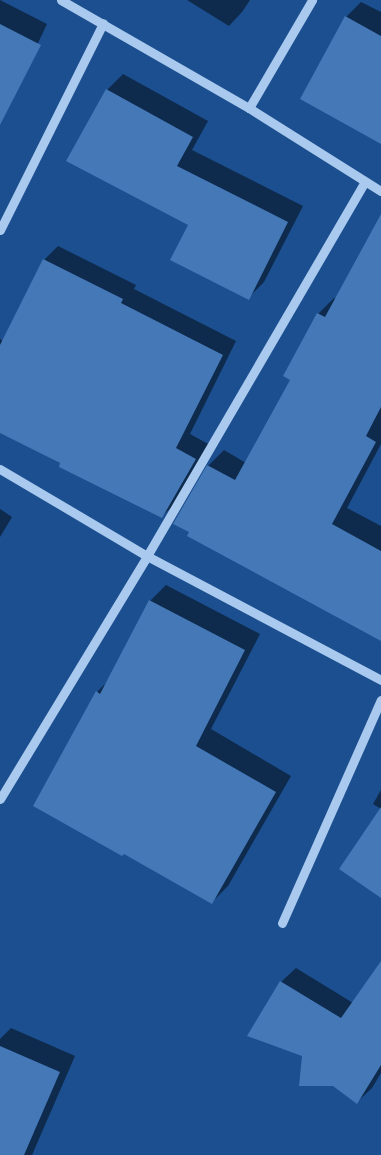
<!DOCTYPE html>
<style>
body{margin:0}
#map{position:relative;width:381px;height:1155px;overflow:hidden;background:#1b4f8f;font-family:"IBM Plex Sans",sans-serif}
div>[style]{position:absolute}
.shadow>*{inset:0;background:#0007}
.building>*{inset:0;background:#4478b7}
.minor>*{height:9px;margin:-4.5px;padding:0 4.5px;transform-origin:4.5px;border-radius:4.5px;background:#a9c9ee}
span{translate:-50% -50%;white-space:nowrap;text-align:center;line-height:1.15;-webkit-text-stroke:4px #1b4f8f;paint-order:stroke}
</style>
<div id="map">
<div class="shadow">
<i style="clip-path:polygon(0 0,47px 24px,20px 81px,0 95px)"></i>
<i style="clip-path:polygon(187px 0,250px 0,242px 12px,229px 26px)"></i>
<i style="clip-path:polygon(361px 2px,381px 12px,381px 142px,346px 17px)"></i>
<i style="clip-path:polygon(123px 74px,208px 121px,192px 150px,303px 206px,264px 282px,248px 298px,107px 90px)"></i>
<i style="clip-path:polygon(381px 227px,381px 444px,347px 508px,381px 526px,381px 628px,208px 466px,224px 450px,246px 463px,292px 380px,318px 314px,334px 298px,336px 299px)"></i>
<i style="clip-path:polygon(58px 246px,136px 285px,134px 289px,236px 341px,190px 434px,210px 445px,176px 503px,161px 517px,0 431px,0 339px,3px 341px,44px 260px)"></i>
<i style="clip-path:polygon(0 509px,12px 517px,0 537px)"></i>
<i style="clip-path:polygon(166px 585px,260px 634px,211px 729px,291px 776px,228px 886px,212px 902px,97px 692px,109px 680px,150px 601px)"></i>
<i style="clip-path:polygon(381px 790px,381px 809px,373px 804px)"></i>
<i style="clip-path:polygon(381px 963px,381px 1073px,372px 1088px,357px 1102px,281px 982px,296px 968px,353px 1003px)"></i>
<i style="clip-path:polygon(11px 1028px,75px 1056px,32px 1155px,0 1155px,0 1039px)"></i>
</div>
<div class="building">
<i style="clip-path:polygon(345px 16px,381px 36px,381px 144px,300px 99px)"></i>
<i style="clip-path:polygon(0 24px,41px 45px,0 125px)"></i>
<i style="clip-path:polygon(106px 89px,193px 137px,177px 166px,288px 222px,249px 300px,170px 260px,188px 225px,66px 161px)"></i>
<i style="clip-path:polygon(381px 214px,381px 407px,366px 436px,376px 442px,332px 524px,381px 551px,381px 641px,187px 536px,189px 532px,173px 524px,207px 465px,235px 480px,290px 380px,283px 376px,317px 313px,325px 317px)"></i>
<i style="clip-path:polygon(43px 259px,123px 299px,121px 303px,223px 355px,176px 448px,196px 459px,162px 518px,59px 467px,60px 463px,0 433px,0 345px)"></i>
<i style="clip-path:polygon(149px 600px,245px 650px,196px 746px,276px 792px,212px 904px,124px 854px,122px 856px,33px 806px,96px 691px,100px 694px)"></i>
<i style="clip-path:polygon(381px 807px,381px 898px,339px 869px)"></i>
<i style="clip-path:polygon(381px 961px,381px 1065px,357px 1104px,333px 1086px,299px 1086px,302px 1056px,247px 1036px,280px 981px,341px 1018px)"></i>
<i style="clip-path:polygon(0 1046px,60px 1072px,24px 1155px,0 1155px)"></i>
</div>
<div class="minor">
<i style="left:61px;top:0;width:217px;rotate:29.9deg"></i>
<i style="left:249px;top:108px;width:156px;rotate:32.2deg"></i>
<i style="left:249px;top:108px;width:125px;rotate:-59.7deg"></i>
<i style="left:0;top:230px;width:231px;rotate:-63.5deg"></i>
<i style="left:0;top:469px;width:171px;rotate:30.6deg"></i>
<i style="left:147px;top:556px;width:265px;rotate:27.9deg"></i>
<i style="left:0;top:799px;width:284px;rotate:-58.8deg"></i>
<i style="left:147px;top:556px;width:433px;rotate:-59.8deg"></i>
<i style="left:282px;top:923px;width:244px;rotate:-66.1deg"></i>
</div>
</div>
